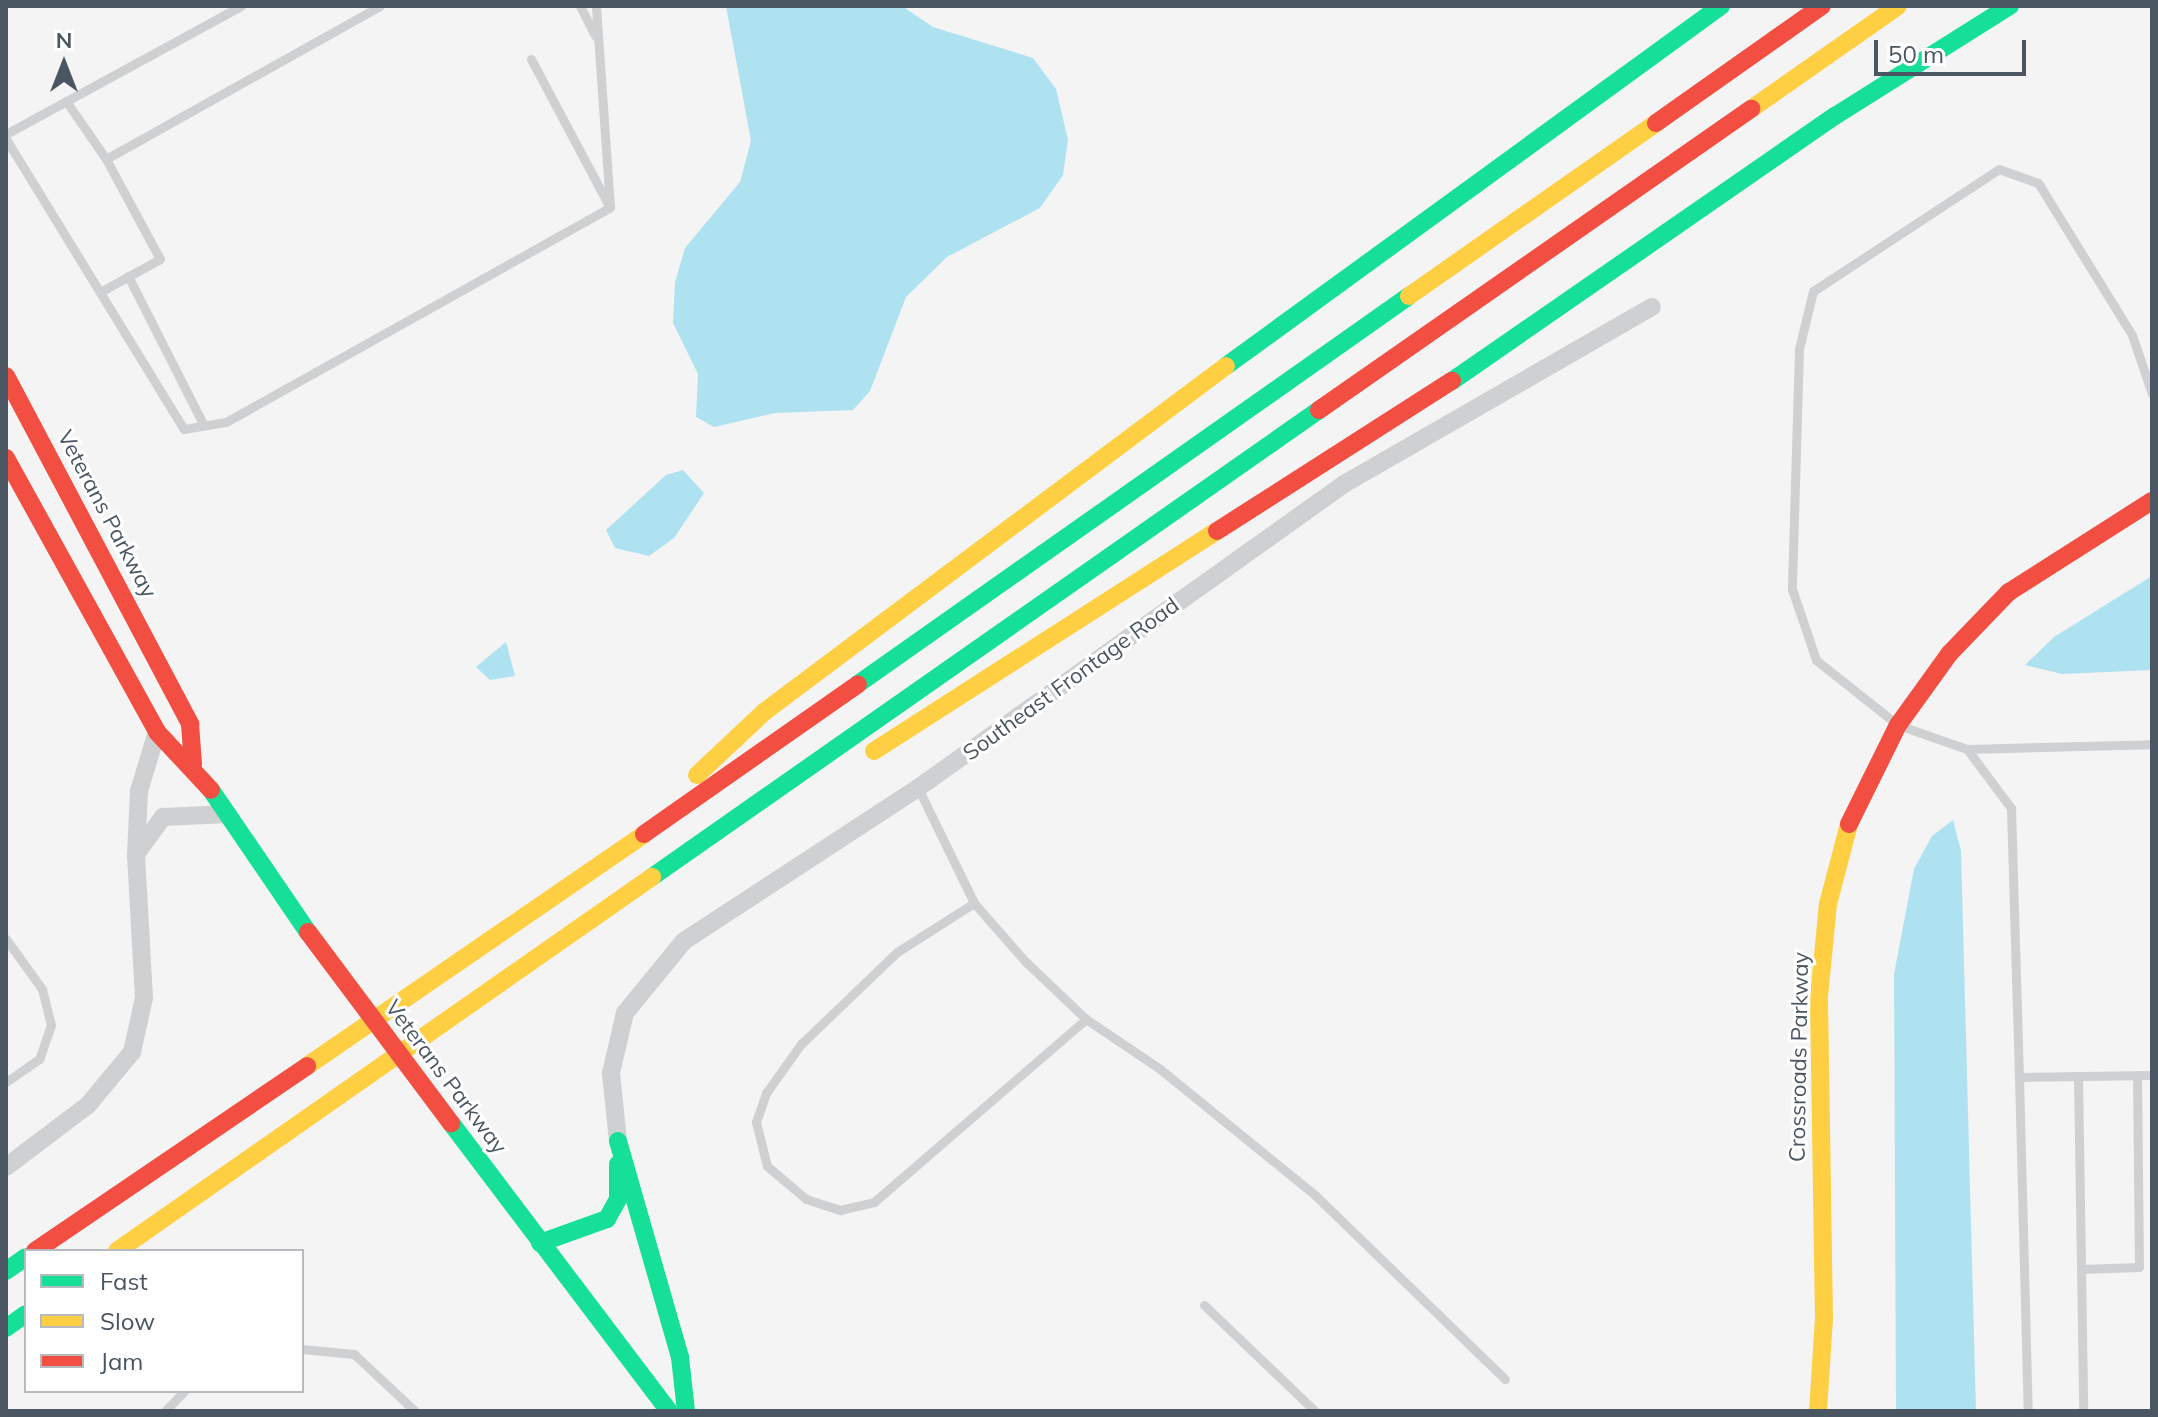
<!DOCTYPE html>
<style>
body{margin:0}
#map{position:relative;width:2158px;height:1417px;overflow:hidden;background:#f4f4f4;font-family:Mulish,sans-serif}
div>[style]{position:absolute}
.water>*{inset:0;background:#aee2f0}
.lane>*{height:9px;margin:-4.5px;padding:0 4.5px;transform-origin:4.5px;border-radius:4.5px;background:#ced0d2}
.street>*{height:18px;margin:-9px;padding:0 9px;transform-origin:9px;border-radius:9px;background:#ced0d2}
.fast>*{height:18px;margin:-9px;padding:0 9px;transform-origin:9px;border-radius:9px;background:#16e098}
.slow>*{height:18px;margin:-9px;padding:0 9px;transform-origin:9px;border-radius:9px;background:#ffcf43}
.jam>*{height:18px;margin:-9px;padding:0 9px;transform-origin:9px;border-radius:9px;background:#f24e42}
.jam-bridge>*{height:18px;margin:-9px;padding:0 9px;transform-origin:9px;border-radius:9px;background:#f24e42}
span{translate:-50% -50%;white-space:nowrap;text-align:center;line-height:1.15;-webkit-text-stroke:6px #fff;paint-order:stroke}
.street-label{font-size:22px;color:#4a5661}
.frame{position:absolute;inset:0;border:8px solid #4a5661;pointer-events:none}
.legend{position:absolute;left:24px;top:1249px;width:280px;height:144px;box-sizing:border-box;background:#fff;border:2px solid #b7bbc0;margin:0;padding:10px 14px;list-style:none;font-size:24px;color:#4a5661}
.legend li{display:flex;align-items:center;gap:16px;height:40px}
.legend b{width:40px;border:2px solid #b7bbc0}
.north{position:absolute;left:24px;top:24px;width:80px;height:80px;-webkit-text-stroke:6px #fff;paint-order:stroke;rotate:0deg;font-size:22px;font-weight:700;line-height:32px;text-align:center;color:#4a5661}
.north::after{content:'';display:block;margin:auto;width:28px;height:36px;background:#4a5661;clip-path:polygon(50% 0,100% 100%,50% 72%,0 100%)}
.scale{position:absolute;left:1874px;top:40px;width:152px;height:36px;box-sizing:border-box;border:4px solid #4a5661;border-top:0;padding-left:10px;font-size:24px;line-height:28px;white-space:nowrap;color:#4a5661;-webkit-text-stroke:6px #fff;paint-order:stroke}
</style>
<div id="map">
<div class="water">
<i style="clip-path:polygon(726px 6px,902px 6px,933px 27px,1033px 58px,1056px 89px,1068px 140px,1063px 175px,1040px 208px,947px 257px,906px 297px,870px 391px,853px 410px,775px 413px,714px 427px,696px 417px,698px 374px,673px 323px,675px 282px,685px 248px,740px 182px,751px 141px)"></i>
<i style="clip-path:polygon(683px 470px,704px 493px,674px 538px,649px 556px,615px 548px,606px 530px,666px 475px)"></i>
<i style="clip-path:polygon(2152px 576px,2152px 670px,2062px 674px,2025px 665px,2054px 637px)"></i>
<i style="clip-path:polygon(506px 642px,515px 676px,490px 680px,476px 667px)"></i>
<i style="clip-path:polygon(1953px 820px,1961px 851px,1976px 1411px,1896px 1411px,1894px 974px,1914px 869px,1932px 836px)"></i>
</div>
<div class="lane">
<i style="left:580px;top:6px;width:33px;rotate:63deg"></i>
<i style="left:531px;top:59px;width:164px;rotate:62deg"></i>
<i style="left:66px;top:101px;width:70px;rotate:55.4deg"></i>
<i style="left:106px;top:159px;width:314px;rotate:-29.2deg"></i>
<i style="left:6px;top:134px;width:268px;rotate:-28.6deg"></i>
<i style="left:6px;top:139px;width:340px;rotate:58.5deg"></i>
<i style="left:184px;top:429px;width:43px;rotate:-9.5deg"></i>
<i style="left:226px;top:422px;width:440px;rotate:-29.2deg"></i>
<i style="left:610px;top:207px;width:201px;rotate:-94deg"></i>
<i style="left:128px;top:276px;width:168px;rotate:63.1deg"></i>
<i style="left:100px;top:292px;width:68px;rotate:-28.8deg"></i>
<i style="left:160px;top:259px;width:114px;rotate:-118.4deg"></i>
<i style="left:2152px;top:394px;width:62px;rotate:-108.7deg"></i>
<i style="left:2132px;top:335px;width:179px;rotate:-121.7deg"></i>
<i style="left:2038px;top:183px;width:41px;rotate:-160.3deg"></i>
<i style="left:1999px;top:169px;width:222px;rotate:146.7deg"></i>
<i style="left:1813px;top:291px;width:60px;rotate:103.6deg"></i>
<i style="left:1799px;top:349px;width:240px;rotate:91.7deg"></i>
<i style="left:1792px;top:589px;width:75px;rotate:71.3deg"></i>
<i style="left:1816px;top:660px;width:105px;rotate:38.4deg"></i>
<i style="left:1898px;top:725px;width:73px;rotate:19.2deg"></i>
<i style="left:1967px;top:749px;width:185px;rotate:-1.5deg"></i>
<i style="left:1967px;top:749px;width:74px;rotate:53.3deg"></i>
<i style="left:2011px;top:808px;width:269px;rotate:88.3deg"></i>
<i style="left:2019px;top:1077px;width:133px;rotate:-0.9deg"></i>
<i style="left:918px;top:788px;width:128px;rotate:64deg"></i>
<i style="left:974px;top:903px;width:77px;rotate:48.7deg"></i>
<i style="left:1025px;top:961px;width:84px;rotate:43.6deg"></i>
<i style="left:1086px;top:1019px;width:89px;rotate:34deg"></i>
<i style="left:1160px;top:1069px;width:201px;rotate:39.1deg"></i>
<i style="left:1316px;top:1196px;width:263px;rotate:44.1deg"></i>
<i style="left:974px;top:903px;width:91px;rotate:147.5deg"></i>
<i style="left:897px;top:952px;width:133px;rotate:136.2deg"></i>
<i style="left:801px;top:1044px;width:60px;rotate:125.5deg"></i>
<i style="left:766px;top:1093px;width:31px;rotate:109deg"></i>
<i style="left:756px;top:1122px;width:45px;rotate:76deg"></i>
<i style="left:767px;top:1166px;width:51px;rotate:40.2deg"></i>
<i style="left:806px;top:1199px;width:36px;rotate:18deg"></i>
<i style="left:840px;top:1210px;width:35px;rotate:-13deg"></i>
<i style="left:874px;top:1202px;width:280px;rotate:-40.8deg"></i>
<i style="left:6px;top:939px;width:62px;rotate:54.2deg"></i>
<i style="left:42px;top:989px;width:37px;rotate:76deg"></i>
<i style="left:51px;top:1025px;width:36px;rotate:109deg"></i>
<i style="left:39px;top:1059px;width:40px;rotate:145.1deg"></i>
<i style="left:2078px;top:1076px;width:335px;rotate:89.1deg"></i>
<i style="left:2019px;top:1077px;width:334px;rotate:88.5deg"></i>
<i style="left:2081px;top:1269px;width:58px;rotate:-2deg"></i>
<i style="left:2139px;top:1267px;width:192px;rotate:-90.6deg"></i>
<i style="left:1204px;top:1305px;width:153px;rotate:43.7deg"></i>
<i style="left:302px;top:1349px;width:52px;rotate:5.5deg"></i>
<i style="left:354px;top:1354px;width:83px;rotate:43.1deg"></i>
<i style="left:165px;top:1411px;width:28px;rotate:-46deg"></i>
</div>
<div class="street">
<i style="left:157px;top:732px;width:62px;rotate:107deg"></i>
<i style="left:139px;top:791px;width:63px;rotate:92.7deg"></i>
<i style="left:136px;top:854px;width:46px;rotate:-53.9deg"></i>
<i style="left:163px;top:817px;width:65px;rotate:-2.6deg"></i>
<i style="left:618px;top:1141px;width:68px;rotate:-95.9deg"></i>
<i style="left:611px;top:1073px;width:62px;rotate:-76.9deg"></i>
<i style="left:625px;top:1013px;width:93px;rotate:-50.7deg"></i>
<i style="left:684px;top:941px;width:280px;rotate:-33.2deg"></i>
<i style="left:918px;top:788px;width:523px;rotate:-35.51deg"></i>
<i style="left:1344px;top:484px;width:355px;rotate:-29.9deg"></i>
<i style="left:6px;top:1167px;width:103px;rotate:-37.1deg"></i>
<i style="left:88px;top:1105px;width:69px;rotate:-50.3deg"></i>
<i style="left:132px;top:1052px;width:55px;rotate:-77.5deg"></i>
<i style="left:144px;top:998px;width:144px;rotate:-93.2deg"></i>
</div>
<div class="fast">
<i style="left:1226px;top:366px;width:612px;rotate:-36.03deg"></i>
<i style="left:1452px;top:381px;width:466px;rotate:-34.7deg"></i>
<i style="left:1835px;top:116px;width:207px;rotate:-32.2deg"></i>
<i style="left:858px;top:684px;width:674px;rotate:-35.15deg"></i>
<i style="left:211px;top:790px;width:172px;rotate:55.7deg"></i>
<i style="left:652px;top:877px;width:814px;rotate:-35deg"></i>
<i style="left:451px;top:1123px;width:361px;rotate:52.9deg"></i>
<i style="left:618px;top:1141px;width:225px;rotate:74deg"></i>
<i style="left:680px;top:1357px;width:54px;rotate:83.7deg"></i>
<i style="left:540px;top:1243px;width:71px;rotate:-19.7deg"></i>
<i style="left:607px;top:1219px;width:23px;rotate:-61deg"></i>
<i style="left:618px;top:1199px;width:35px;rotate:-90deg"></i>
<i style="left:6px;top:1271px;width:24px;rotate:-35deg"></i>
<i style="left:6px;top:1328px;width:24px;rotate:-35deg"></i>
</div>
<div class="slow">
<i style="left:1751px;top:109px;width:179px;rotate:-35deg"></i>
<i style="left:1409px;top:296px;width:302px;rotate:-35deg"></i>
<i style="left:874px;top:751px;width:407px;rotate:-32.7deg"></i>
<i style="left:697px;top:775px;width:92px;rotate:-43.2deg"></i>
<i style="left:764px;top:712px;width:577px;rotate:-36.83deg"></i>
<i style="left:307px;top:1066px;width:409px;rotate:-34.5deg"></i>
<i style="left:117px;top:1251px;width:653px;rotate:-34.96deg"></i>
<i style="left:1818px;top:1411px;width:92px;rotate:-86.3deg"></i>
<i style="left:1824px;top:1319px;width:322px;rotate:-90.9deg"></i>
<i style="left:1819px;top:997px;width:93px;rotate:-84.5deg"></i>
<i style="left:1828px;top:904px;width:83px;rotate:-75.3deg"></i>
</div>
<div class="jam">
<i style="left:1656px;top:123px;width:203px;rotate:-35.2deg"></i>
<i style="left:6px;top:376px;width:394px;rotate:62.1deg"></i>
<i style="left:190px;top:724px;width:40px;rotate:85.7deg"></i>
<i style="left:1319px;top:410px;width:527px;rotate:-34.87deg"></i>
<i style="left:6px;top:458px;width:313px;rotate:61.1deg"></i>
<i style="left:157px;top:732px;width:79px;rotate:47deg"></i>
<i style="left:1217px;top:531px;width:279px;rotate:-32.6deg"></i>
<i style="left:1849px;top:824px;width:110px;rotate:-63.7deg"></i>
<i style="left:1898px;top:725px;width:89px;rotate:-54.2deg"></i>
<i style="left:1950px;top:653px;width:85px;rotate:-46deg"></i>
<i style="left:2009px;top:592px;width:169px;rotate:-32.5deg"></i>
<i style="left:644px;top:834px;width:261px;rotate:-35deg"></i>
<i style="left:35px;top:1251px;width:329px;rotate:-34.2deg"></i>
</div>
<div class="jam-bridge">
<i style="left:308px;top:932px;width:239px;rotate:53.2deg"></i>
</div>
<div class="street-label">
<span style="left:107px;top:514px;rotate:62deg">Veterans Parkway</span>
<span style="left:1071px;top:679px;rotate:-36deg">Southeast Frontage Road</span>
<span style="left:1799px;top:1057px;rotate:-89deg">Crossroads Parkway</span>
<span style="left:446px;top:1077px;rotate:53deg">Veterans Parkway</span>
</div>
<div class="frame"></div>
<ul class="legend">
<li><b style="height:10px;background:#16e098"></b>Fast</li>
<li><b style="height:10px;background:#ffcf43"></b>Slow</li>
<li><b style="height:10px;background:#f24e42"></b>Jam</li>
</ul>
<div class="north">N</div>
<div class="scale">50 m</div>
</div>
